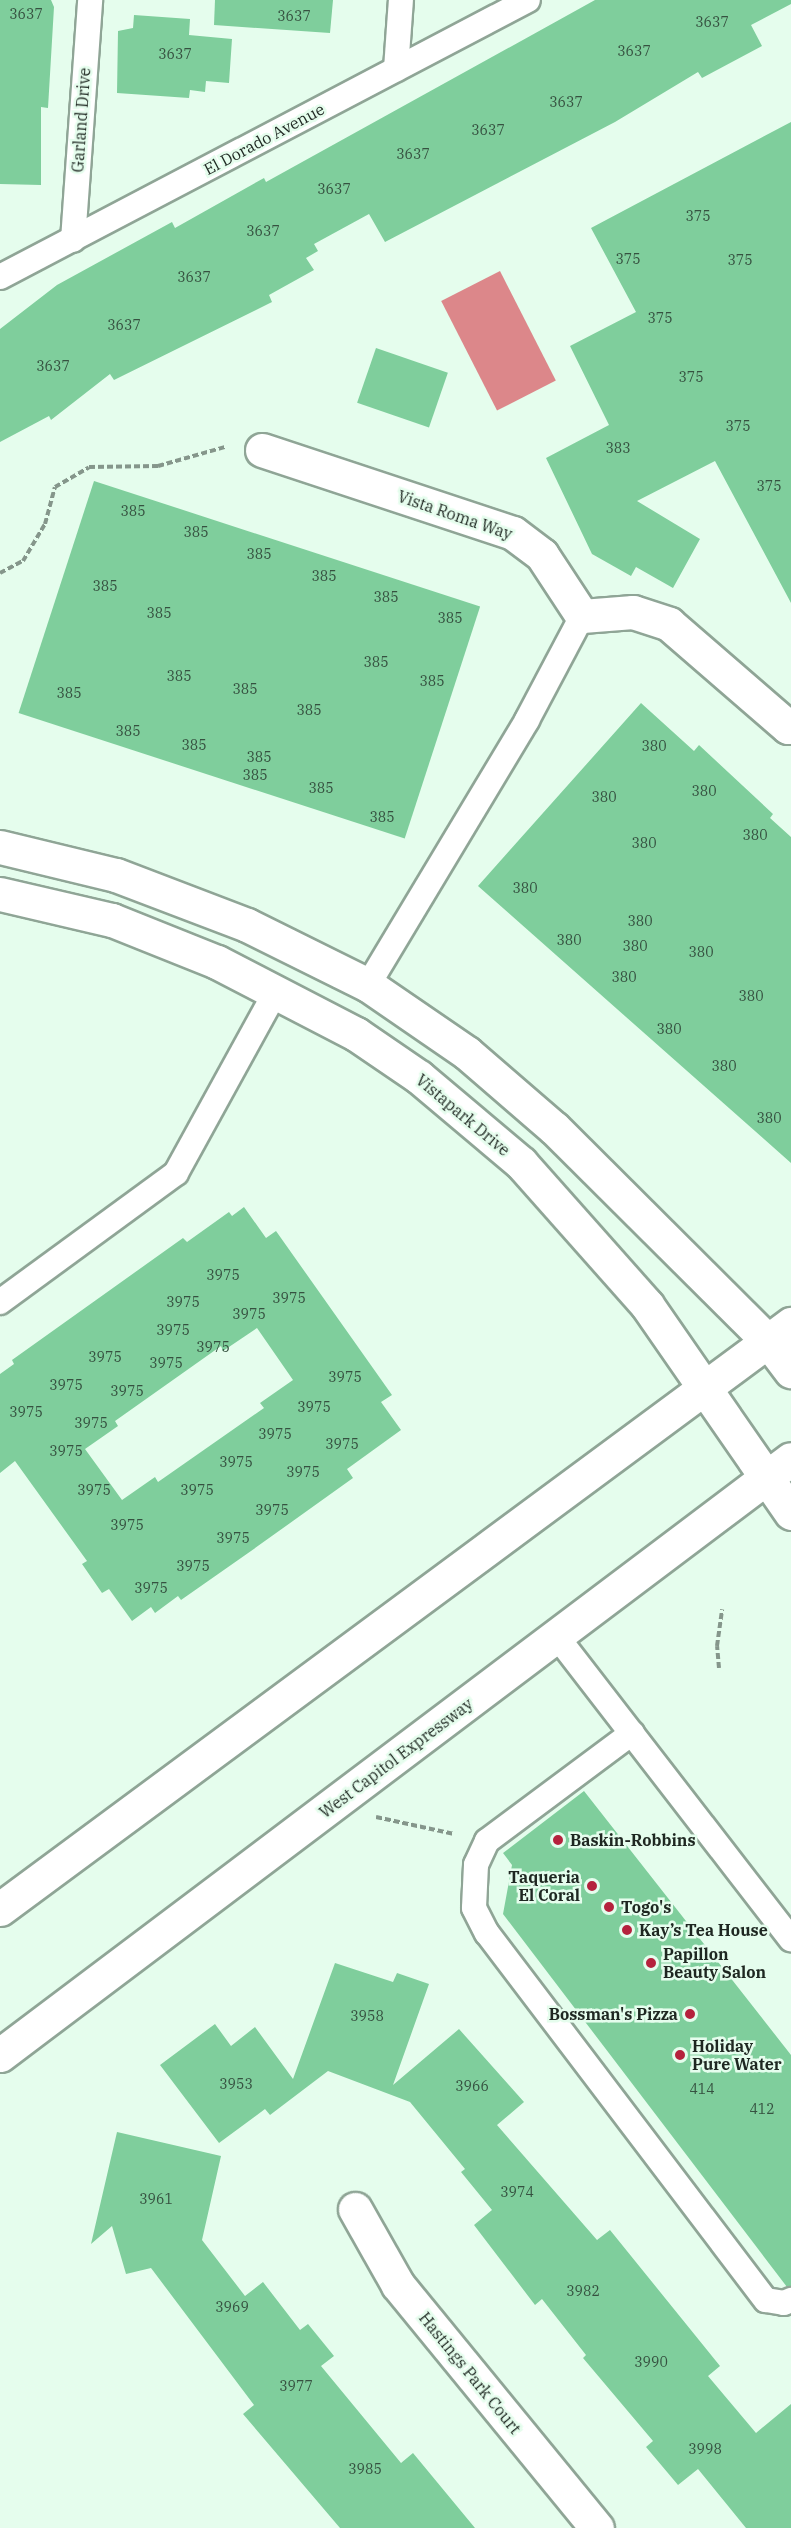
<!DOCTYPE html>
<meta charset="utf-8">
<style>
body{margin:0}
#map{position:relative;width:791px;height:2528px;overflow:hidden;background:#e5fded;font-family:"IBM Plex Serif",serif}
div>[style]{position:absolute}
.water>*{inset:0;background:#dc878a;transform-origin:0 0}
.building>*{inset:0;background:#7fce9c;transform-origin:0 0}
.path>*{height:4px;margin-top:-2px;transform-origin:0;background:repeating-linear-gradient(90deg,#85968b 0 6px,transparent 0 9px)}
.roads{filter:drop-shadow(2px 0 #8fa596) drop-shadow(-2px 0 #8fa596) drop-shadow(0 2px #8fa596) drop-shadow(0 -2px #8fa596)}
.lane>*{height:24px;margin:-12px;padding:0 12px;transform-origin:12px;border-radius:12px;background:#fff}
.street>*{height:33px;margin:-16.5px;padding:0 16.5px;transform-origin:16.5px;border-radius:16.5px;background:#fff}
.secondary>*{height:33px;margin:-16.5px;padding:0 16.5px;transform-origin:16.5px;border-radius:16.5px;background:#fff}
.highway>*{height:33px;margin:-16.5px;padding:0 16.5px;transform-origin:16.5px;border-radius:16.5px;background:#fff}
.dots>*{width:16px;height:16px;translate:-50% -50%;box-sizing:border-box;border:3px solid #e5fded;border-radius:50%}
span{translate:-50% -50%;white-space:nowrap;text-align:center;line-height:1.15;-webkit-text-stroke:5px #e5fded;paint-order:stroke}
.number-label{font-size:14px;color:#365140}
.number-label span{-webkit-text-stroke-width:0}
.street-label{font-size:16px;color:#1e2721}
.poi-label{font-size:16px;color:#1e2721;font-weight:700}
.left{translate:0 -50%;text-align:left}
.right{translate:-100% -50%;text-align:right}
</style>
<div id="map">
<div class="water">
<i style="left:500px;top:271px;width:123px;height:66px;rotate:63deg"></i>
</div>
<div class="building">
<i style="clip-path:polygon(0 0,51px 0,54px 7px,48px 108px,41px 107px,41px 185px,0 184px)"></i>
<i style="clip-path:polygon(215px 0,333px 0,330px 33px,214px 25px)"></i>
<i style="clip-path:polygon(595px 0,791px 0,791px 4px,751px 25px,762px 46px,702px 78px,698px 72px,615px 122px,385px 242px,369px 214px,314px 244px,318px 251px,306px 258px,314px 270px,269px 295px,272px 302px,114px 380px,110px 374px,51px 420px,49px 416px,0 442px,0 329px,57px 285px,172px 222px,175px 228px,264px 178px,266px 182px)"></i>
<i style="clip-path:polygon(134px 15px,190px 19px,189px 35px,232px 39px,229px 83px,206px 81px,205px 92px,190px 90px,189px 98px,117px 93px,118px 31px,133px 28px)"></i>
<i style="clip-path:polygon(791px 122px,791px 603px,715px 461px,637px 501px,700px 539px,673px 588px,636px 567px,631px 576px,592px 554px,546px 458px,609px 425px,570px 346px,636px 312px,591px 228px)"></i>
<i style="left:376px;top:348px;width:76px;height:58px;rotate:19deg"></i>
<i style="left:94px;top:481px;width:406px;height:244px;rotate:18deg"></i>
<i style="clip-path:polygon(641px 703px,694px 751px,699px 745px,773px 814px,770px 818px,791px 837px,791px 1163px,478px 886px)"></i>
<i style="clip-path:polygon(evenodd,244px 1207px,266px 1238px,276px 1231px,392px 1395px,381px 1402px,401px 1430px,347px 1469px,353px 1478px,251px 1551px,181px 1600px,178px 1596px,155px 1613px,151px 1607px,132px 1621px,109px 1589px,102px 1593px,82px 1564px,87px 1561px,15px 1461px,0 1473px,0 1374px,14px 1364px,12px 1360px,183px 1238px,187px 1242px,229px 1212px,232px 1216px,244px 1207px,257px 1328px,293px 1380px,260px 1403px,264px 1408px,158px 1482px,155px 1477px,122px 1500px,85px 1449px,118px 1426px,115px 1421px,221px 1346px,223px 1351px,257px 1328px)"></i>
<i style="clip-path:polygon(584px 1791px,791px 2055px,791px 2286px,787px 2287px,503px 1914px,512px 1865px,503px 1853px)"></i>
<i style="clip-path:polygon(335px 1963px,393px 1982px,397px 1973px,429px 1984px,393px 2085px,459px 2029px,524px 2102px,497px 2125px,597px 2240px,610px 2230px,720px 2366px,708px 2376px,756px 2433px,791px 2404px,791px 2528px,746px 2528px,698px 2469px,678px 2485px,646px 2447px,653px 2441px,583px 2358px,586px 2355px,542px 2299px,535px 2305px,474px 2225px,492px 2210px,461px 2172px,465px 2169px,410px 2102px,328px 2071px,270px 2115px,265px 2109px,219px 2143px,160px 2065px,215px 2024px,231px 2046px,255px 2027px,293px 2079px)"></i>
<i style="clip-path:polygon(117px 2132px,221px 2156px,202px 2240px,245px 2296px,263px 2282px,300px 2330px,308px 2324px,334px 2356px,321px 2366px,401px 2463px,413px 2453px,475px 2528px,340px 2528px,243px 2414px,254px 2405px,151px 2268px,126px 2274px,112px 2226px,91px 2244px)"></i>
</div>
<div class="path">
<i style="left:0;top:573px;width:26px;rotate:-28deg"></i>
<i style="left:23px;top:561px;width:43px;rotate:-59.3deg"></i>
<i style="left:45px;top:524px;width:38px;rotate:-75deg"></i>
<i style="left:55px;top:487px;width:39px;rotate:-30deg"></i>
<i style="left:89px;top:467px;width:69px;rotate:-0.8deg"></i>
<i style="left:158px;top:466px;width:70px;rotate:-15.8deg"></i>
<i style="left:719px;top:1668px;width:22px;rotate:-95deg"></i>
<i style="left:717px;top:1646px;width:37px;rotate:-82deg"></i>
<i style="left:376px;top:1817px;width:80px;rotate:12.3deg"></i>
</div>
<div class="roads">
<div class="lane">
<i style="left:396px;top:69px;width:69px;rotate:-85.9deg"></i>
<i style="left:73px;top:240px;width:241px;rotate:-85.9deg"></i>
<i style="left:0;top:277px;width:596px;rotate:-27.68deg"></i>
<i style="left:368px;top:985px;width:309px;rotate:-59deg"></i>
<i style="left:527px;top:720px;width:118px;rotate:-62.1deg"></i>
<i style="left:0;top:1302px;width:218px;rotate:-36.2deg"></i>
<i style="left:176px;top:1173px;width:208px;rotate:-61.2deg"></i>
<i style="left:558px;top:1638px;width:381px;rotate:52.3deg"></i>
<i style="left:632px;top:1733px;width:181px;rotate:143.3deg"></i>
<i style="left:487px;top:1841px;width:26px;rotate:115deg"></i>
<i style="left:476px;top:1865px;width:43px;rotate:92.7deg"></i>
<i style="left:474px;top:1908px;width:28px;rotate:63deg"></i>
<i style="left:487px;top:1933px;width:461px;rotate:52.8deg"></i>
<i style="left:766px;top:2300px;width:18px;rotate:9deg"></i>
<i style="left:784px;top:2303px;width:8px;rotate:-23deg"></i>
</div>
<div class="street">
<i style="left:262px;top:450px;width:264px;rotate:18.3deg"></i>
<i style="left:513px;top:533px;width:36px;rotate:37deg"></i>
<i style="left:542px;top:555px;width:73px;rotate:56.7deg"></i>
<i style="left:582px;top:616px;width:51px;rotate:-4.5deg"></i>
<i style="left:633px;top:612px;width:38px;rotate:18deg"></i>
<i style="left:669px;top:624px;width:157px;rotate:40.9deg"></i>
<i style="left:788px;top:727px;width:4px;rotate:-34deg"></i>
<i style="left:355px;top:2209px;width:87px;rotate:60.5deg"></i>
<i style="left:398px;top:2285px;width:314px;rotate:50.7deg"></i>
</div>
<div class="secondary">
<i style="left:0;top:847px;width:119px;rotate:13.6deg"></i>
<i style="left:116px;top:875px;width:140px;rotate:20.9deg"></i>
<i style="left:247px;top:925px;width:135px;rotate:26.4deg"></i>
<i style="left:368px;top:985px;width:120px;rotate:34.5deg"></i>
<i style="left:467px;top:1053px;width:115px;rotate:40.8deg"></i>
<i style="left:554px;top:1128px;width:302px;rotate:44.9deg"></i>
<i style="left:768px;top:1341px;width:38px;rotate:53deg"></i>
<i style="left:0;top:894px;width:115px;rotate:13.1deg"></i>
<i style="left:112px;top:920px;width:113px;rotate:21.8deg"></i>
<i style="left:217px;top:962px;width:157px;rotate:27.4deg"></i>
<i style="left:356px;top:1034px;width:76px;rotate:34.3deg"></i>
<i style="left:419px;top:1077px;width:133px;rotate:40.1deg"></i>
<i style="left:521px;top:1163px;width:190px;rotate:48.4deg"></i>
<i style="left:647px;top:1305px;width:253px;rotate:55.3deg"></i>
</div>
<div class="highway">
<i style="left:0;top:1909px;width:984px;rotate:-36.49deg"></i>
<i style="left:0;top:2055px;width:990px;rotate:-37deg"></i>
</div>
</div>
<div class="dots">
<i style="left:558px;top:1840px;background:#b5223d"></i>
<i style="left:592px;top:1886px;background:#b5223d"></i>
<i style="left:609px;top:1907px;background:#b5223d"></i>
<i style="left:627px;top:1930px;background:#b5223d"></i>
<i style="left:651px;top:1963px;background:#b5223d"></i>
<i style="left:690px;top:2014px;background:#b5223d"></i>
<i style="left:680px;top:2055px;background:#b5223d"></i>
</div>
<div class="number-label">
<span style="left:26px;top:14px">3637</span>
<span style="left:294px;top:16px">3637</span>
<span style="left:712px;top:22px">3637</span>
<span style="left:634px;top:51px">3637</span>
<span style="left:175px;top:54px">3637</span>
<span style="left:566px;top:102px">3637</span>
<span style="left:488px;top:130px">3637</span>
<span style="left:413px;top:154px">3637</span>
<span style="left:334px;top:189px">3637</span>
<span style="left:698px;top:216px">375</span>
<span style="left:263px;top:231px">3637</span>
<span style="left:628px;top:259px">375</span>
<span style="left:740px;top:260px">375</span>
<span style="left:194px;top:277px">3637</span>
<span style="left:660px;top:318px">375</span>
<span style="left:124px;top:325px">3637</span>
<span style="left:53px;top:366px">3637</span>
<span style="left:691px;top:377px">375</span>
<span style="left:738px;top:426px">375</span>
<span style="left:618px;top:448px">383</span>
<span style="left:769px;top:486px">375</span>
<span style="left:133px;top:511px">385</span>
<span style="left:196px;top:532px">385</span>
<span style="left:259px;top:554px">385</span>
<span style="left:324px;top:576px">385</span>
<span style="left:105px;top:586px">385</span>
<span style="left:386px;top:597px">385</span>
<span style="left:159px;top:613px">385</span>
<span style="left:450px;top:618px">385</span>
<span style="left:376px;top:662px">385</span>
<span style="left:179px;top:676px">385</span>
<span style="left:432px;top:681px">385</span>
<span style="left:245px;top:689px">385</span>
<span style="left:69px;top:693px">385</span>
<span style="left:309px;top:710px">385</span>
<span style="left:128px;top:731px">385</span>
<span style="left:194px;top:745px">385</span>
<span style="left:654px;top:746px">380</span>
<span style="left:259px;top:757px">385</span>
<span style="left:255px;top:775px">385</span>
<span style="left:321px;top:788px">385</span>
<span style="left:704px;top:791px">380</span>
<span style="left:604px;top:797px">380</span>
<span style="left:382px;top:817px">385</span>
<span style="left:755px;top:835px">380</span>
<span style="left:644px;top:843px">380</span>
<span style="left:525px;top:888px">380</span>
<span style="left:640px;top:921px">380</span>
<span style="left:569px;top:940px">380</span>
<span style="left:635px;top:946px">380</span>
<span style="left:701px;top:952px">380</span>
<span style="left:624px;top:977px">380</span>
<span style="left:751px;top:996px">380</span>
<span style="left:669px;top:1029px">380</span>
<span style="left:724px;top:1066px">380</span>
<span style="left:769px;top:1118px">380</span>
<span style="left:223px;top:1275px">3975</span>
<span style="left:289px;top:1298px">3975</span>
<span style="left:183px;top:1302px">3975</span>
<span style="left:249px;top:1314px">3975</span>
<span style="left:173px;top:1330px">3975</span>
<span style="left:213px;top:1347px">3975</span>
<span style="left:105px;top:1357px">3975</span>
<span style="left:166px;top:1363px">3975</span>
<span style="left:345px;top:1377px">3975</span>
<span style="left:66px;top:1385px">3975</span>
<span style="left:127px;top:1391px">3975</span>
<span style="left:314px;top:1407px">3975</span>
<span style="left:26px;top:1412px">3975</span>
<span style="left:91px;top:1423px">3975</span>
<span style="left:275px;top:1434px">3975</span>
<span style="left:342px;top:1444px">3975</span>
<span style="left:66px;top:1451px">3975</span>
<span style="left:236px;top:1462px">3975</span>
<span style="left:303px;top:1472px">3975</span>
<span style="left:94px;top:1490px">3975</span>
<span style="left:197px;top:1490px">3975</span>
<span style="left:272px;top:1510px">3975</span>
<span style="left:127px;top:1525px">3975</span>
<span style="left:233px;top:1538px">3975</span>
<span style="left:193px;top:1566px">3975</span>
<span style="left:151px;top:1588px">3975</span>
<span style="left:367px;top:2016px">3958</span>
<span style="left:236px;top:2084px">3953</span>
<span style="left:472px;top:2086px">3966</span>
<span style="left:702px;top:2089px">414</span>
<span style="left:762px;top:2109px">412</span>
<span style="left:517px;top:2192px">3974</span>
<span style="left:156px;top:2199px">3961</span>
<span style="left:583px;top:2291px">3982</span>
<span style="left:232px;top:2307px">3969</span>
<span style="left:651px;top:2362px">3990</span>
<span style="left:296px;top:2386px">3977</span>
<span style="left:705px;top:2449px">3998</span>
<span style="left:365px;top:2469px">3985</span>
</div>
<div class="street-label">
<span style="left:81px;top:120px;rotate:-86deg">Garland Drive</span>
<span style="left:264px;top:139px;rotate:-28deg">El Dorado Avenue</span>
<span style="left:455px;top:515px;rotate:19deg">Vista Roma Way</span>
<span style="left:463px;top:1115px;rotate:40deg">Vistapark Drive</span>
<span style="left:396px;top:1758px;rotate:-37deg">West Capitol Expressway</span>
<span style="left:470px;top:2373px;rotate:51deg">Hastings Park Court</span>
</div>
<div class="poi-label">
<span class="left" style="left:570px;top:1840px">Baskin-Robbins</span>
<span class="right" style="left:580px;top:1886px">Taqueria<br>El Coral</span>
<span class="left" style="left:621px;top:1907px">Togo's</span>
<span class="left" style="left:639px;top:1930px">Kay’s Tea House</span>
<span class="left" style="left:663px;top:1963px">Papillon<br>Beauty Salon</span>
<span class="right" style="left:678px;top:2014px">Bossman's Pizza</span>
<span class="left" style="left:692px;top:2055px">Holiday<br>Pure Water</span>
</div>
</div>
